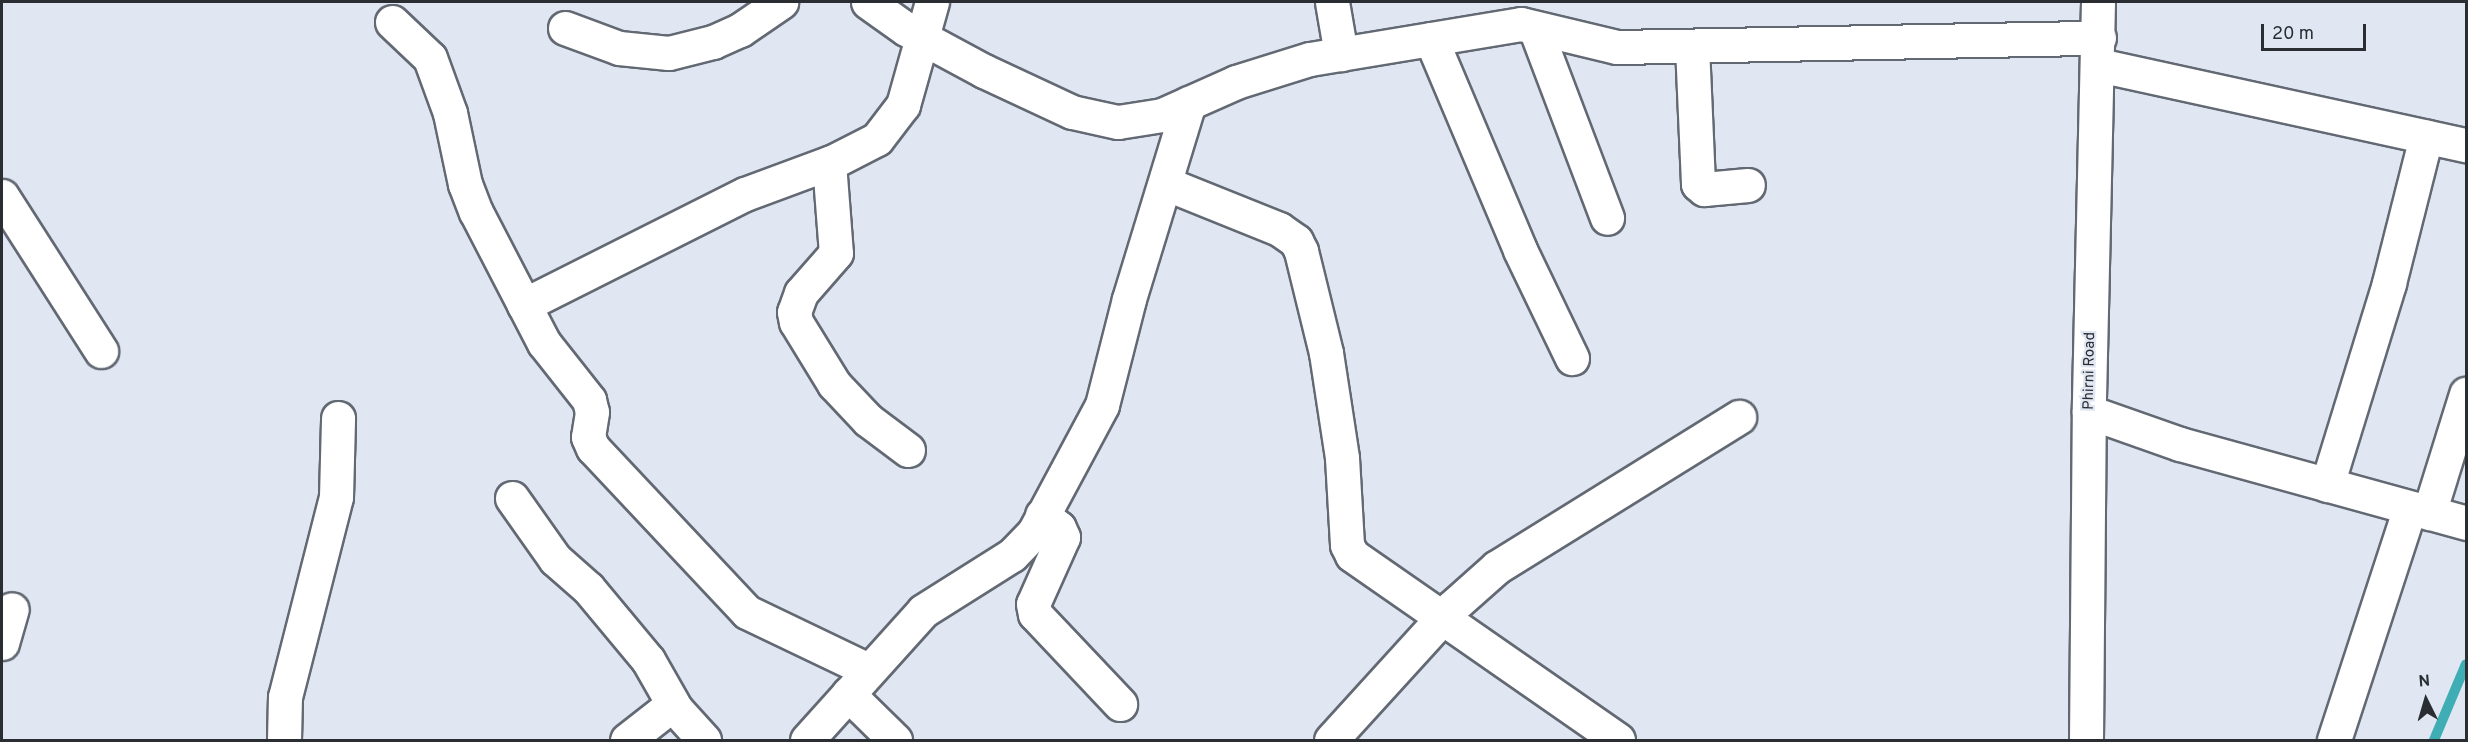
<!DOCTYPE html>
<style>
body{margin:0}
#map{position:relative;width:2468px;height:742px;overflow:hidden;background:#e0e7f3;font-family:Overpass,sans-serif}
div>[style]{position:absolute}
.stream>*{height:10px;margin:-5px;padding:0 5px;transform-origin:5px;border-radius:5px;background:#3eadb4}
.roads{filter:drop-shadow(2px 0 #636973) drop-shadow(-2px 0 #636973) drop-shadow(0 2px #636973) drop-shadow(0 -2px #636973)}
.street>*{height:33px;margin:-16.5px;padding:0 16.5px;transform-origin:16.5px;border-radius:16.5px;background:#fff}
.secondary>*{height:33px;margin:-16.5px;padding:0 16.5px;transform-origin:16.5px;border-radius:16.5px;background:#fff}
span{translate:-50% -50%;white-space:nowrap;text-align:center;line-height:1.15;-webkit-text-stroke:4.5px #e0e7f3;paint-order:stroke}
.street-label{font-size:15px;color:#2a2d32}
.frame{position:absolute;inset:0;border:3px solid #2a2d32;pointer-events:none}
.north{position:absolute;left:2396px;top:670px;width:60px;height:60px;-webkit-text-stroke:4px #e0e7f3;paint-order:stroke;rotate:355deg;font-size:16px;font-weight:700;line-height:24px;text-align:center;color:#2a2d32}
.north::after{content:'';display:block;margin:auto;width:21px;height:27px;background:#2a2d32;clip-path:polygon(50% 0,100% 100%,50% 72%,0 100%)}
.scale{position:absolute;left:2261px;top:24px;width:105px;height:27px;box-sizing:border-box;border:3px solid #2a2d32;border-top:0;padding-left:8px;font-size:18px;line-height:21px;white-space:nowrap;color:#2a2d32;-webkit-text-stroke:4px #e0e7f3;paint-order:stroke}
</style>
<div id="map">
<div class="stream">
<i style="left:2434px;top:740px;width:82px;rotate:-67.2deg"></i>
</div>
<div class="roads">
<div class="street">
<i style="left:868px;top:2px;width:47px;rotate:35.4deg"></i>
<i style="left:906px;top:29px;width:89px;rotate:28.3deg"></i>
<i style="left:984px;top:71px;width:97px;rotate:25deg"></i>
<i style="left:1072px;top:112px;width:47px;rotate:12.3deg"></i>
<i style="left:1118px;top:122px;width:45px;rotate:-9deg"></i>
<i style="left:1162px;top:115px;width:81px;rotate:-24deg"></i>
<i style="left:1236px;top:82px;width:77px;rotate:-17.3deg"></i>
<i style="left:1310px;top:59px;width:214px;rotate:-9.4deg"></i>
<i style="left:1521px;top:24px;width:99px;rotate:13.5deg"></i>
<i style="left:1617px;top:47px;width:482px;rotate:-1.1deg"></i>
<i style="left:1332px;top:2px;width:53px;rotate:80.2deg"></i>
<i style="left:392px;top:22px;width:52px;rotate:43.5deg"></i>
<i style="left:430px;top:58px;width:59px;rotate:70deg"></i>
<i style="left:450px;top:113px;width:73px;rotate:78.1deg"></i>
<i style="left:465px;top:184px;width:30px;rotate:69deg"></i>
<i style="left:476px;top:212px;width:148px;rotate:62.6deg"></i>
<i style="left:544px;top:343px;width:73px;rotate:51.7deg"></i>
<i style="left:589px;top:400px;width:12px;rotate:76deg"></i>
<i style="left:592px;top:412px;width:25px;rotate:99deg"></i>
<i style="left:588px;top:437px;width:12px;rotate:66deg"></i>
<i style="left:593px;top:448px;width:225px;rotate:46.8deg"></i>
<i style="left:747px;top:612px;width:134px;rotate:25.6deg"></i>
<i style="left:565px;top:28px;width:58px;rotate:20.3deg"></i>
<i style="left:619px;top:48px;width:50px;rotate:5.7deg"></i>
<i style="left:669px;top:53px;width:45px;rotate:-14deg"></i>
<i style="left:713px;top:42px;width:30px;rotate:-24deg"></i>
<i style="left:740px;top:30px;width:50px;rotate:-34.3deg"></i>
<i style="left:1535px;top:28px;width:203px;rotate:69.2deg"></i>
<i style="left:1431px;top:39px;width:229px;rotate:67.1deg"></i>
<i style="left:1520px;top:250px;width:120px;rotate:64.3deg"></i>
<i style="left:1692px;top:46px;width:138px;rotate:87.5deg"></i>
<i style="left:1698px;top:184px;width:8px;rotate:40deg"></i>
<i style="left:1704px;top:189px;width:44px;rotate:-5.2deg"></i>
<i style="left:2098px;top:65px;width:377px;rotate:12.3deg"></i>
<i style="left:829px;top:163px;width:90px;rotate:85.6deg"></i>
<i style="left:836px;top:253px;width:53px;rotate:131.2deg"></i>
<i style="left:801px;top:293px;width:20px;rotate:110deg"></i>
<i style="left:794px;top:312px;width:10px;rotate:79deg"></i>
<i style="left:796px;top:322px;width:73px;rotate:58.5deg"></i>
<i style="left:834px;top:384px;width:50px;rotate:46.6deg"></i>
<i style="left:868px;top:420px;width:50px;rotate:36.9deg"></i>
<i style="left:1167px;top:184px;width:121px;rotate:21.9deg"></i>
<i style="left:1279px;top:229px;width:21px;rotate:35deg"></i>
<i style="left:1296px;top:241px;width:11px;rotate:63deg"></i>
<i style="left:1301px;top:251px;width:105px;rotate:76.2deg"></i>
<i style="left:1326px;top:353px;width:106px;rotate:81.3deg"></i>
<i style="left:1342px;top:458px;width:87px;rotate:86.7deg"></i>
<i style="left:1347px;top:545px;width:11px;rotate:63deg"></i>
<i style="left:1352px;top:555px;width:324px;rotate:34.8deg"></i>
<i style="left:2px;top:196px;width:184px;rotate:57.4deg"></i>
<i style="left:524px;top:305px;width:247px;rotate:-26.7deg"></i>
<i style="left:745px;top:194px;width:95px;rotate:-20.3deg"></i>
<i style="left:834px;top:161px;width:48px;rotate:-27.1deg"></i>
<i style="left:877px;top:139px;width:43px;rotate:-52.6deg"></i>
<i style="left:903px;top:105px;width:107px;rotate:-74.3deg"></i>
<i style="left:2327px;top:485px;width:211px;rotate:-72.9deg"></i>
<i style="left:2389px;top:283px;width:151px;rotate:-75.8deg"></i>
<i style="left:512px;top:498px;width:75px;rotate:54.8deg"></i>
<i style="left:555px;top:559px;width:44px;rotate:41.3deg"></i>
<i style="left:588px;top:588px;width:94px;rotate:50.2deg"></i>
<i style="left:648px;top:660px;width:56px;rotate:60.3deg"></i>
<i style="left:676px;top:709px;width:42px;rotate:47.9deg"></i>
<i style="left:2429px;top:513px;width:125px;rotate:-72.7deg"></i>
<i style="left:1042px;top:515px;width:21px;rotate:37deg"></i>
<i style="left:1059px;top:528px;width:10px;rotate:66deg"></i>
<i style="left:1063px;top:537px;width:73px;rotate:114.1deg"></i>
<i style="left:1033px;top:604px;width:10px;rotate:79deg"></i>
<i style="left:1035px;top:614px;width:124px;rotate:46.6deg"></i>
<i style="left:2px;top:643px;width:35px;rotate:-74deg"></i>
<i style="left:848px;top:694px;width:66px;rotate:44.4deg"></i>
<i style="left:284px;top:740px;width:43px;rotate:-88.7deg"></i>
<i style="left:285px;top:697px;width:206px;rotate:-75.7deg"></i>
<i style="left:336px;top:497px;width:79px;rotate:-88.5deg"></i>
<i style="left:627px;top:740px;width:58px;rotate:-38deg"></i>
<i style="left:807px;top:740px;width:173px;rotate:-48deg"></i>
<i style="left:923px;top:611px;width:105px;rotate:-32.2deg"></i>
<i style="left:1012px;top:555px;width:32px;rotate:-46deg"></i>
<i style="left:1034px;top:532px;width:144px;rotate:-61.8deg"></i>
<i style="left:1102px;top:405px;width:109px;rotate:-75.7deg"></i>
<i style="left:1129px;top:299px;width:205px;rotate:-73deg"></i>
<i style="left:1331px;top:740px;width:180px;rotate:-47.7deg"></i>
<i style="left:1452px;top:607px;width:60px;rotate:-41.6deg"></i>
<i style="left:1497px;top:567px;width:285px;rotate:-31.8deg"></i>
<i style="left:2086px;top:740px;width:328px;rotate:-89.5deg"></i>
<i style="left:2334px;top:740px;width:244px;rotate:-71.9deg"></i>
</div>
<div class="secondary">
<i style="left:2098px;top:2px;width:410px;rotate:91.3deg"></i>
<i style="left:2089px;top:412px;width:96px;rotate:19.4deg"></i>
<i style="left:2180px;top:444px;width:297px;rotate:15.4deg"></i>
</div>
</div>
<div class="street-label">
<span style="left:2090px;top:371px;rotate:-89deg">Phirni Road</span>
</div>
<div class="frame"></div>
<div class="north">N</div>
<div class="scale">20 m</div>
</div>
